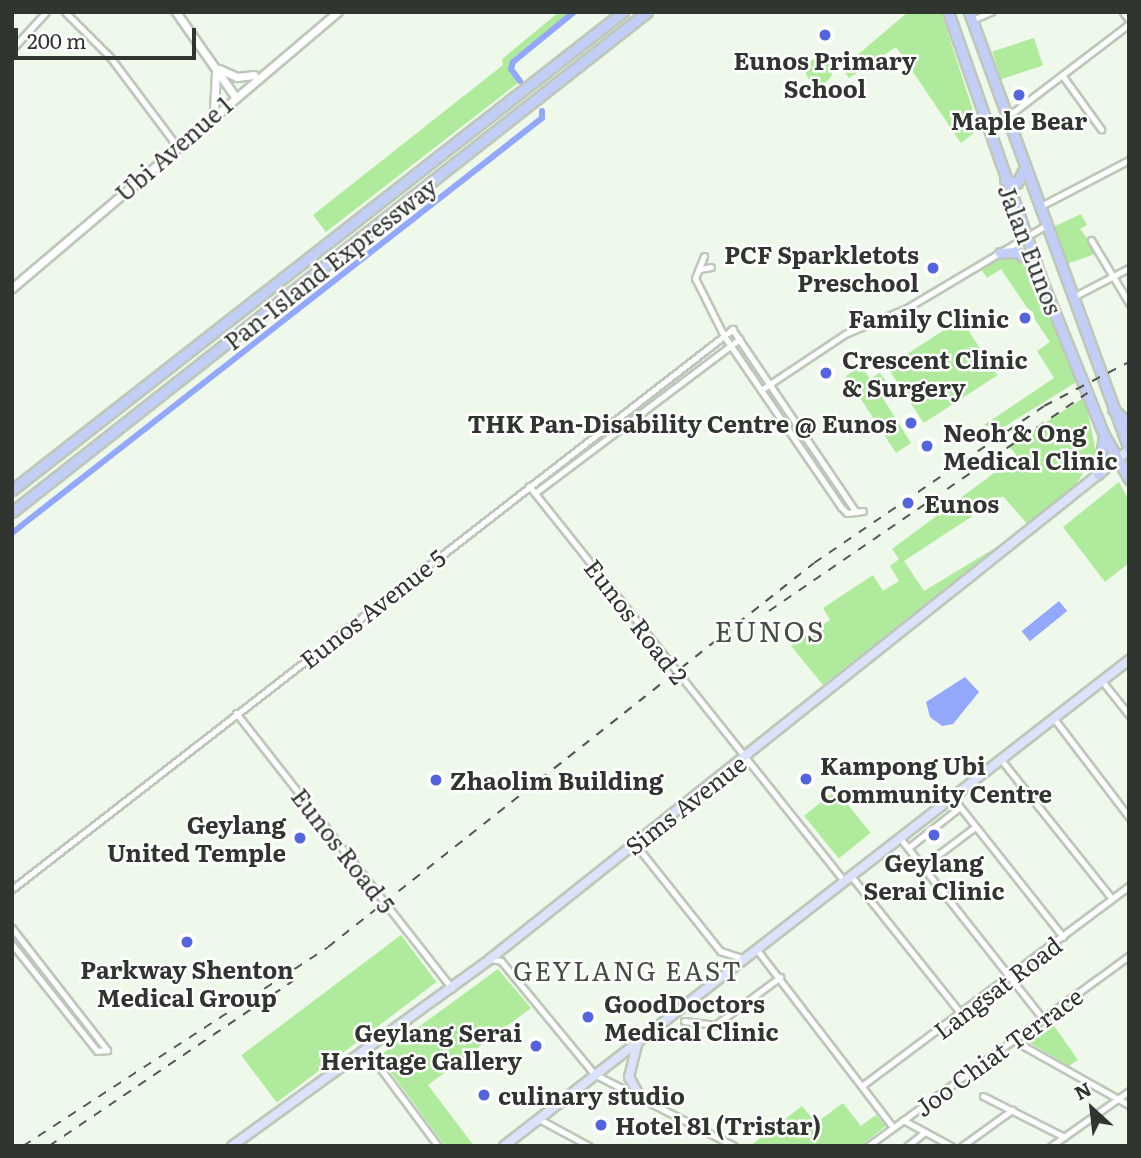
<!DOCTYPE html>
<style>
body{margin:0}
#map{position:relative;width:1141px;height:1158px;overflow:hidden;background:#eff9eb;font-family:Literata,serif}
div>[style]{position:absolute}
.green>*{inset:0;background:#b0ea9c;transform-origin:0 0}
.round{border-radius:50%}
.water>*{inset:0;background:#93a7fb;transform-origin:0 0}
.canal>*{height:6px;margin:-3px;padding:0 3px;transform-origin:3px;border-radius:3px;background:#93a7fb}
.roads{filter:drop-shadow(2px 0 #bdc7ba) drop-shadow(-2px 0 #bdc7ba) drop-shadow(0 2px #bdc7ba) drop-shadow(0 -2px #bdc7ba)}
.street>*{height:5px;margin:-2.5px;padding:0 2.5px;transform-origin:2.5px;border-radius:2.5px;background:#fff}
.secondary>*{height:7px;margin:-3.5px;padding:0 3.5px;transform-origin:3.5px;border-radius:3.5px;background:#fff}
.primary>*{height:8px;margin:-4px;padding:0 4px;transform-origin:4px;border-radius:4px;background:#dbe2fa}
.highway>*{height:9px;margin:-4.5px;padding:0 4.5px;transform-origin:4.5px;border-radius:4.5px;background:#c3cef7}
.rail>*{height:2px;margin-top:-1px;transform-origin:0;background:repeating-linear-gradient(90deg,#51564f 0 9px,transparent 0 18px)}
.dots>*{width:19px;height:19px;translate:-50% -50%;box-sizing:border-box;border:4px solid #fff;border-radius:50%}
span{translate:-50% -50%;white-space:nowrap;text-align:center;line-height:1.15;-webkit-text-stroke:5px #fff;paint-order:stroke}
.poi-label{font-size:24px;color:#313530;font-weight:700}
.right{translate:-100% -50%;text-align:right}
.left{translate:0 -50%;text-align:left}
.street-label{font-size:24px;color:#313530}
.neighbourhood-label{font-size:26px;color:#454d42;letter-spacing:2px}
.quarter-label{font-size:28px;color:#454d42;letter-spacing:2px}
.frame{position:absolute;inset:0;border:14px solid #313530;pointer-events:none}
.north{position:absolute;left:1057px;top:1074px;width:70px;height:70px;-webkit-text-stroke:5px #fff;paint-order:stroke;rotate:333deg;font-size:19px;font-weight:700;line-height:28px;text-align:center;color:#313530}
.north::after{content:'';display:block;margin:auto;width:24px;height:32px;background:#313530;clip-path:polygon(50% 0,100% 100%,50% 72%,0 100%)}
.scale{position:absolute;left:14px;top:28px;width:182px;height:32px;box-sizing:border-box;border:4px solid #313530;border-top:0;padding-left:9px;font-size:21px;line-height:24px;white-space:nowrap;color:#313530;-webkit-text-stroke:5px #fff;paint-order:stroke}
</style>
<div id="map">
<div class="green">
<i style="clip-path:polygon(559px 12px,570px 12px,511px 60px,508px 69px,518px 83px,326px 232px,313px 215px,503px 65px,502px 59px)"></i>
<i style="clip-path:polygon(908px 12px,941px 12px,979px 129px,961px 143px,896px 47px,849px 78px,842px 68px)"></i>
<i style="left:1034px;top:38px;width:29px;height:44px;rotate:72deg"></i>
<i class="round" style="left:806px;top:58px;width:26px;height:26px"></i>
<i style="clip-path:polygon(1081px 214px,1087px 225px,1080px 229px,1098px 253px,1064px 265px,1051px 228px)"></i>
<i style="clip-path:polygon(1004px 255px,1016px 255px,1034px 270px,1078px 381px,999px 430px,984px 425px,1054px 378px,1037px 351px,1050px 342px,1001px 269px,987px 278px,981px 269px)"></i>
<i style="left:961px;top:319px;width:67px;height:88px;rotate:57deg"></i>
<i style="clip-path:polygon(861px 366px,870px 379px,880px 373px,886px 381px,876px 387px,911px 443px,896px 453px,846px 376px)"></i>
<i style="clip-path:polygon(1085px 397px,1096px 453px,1071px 492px,1029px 526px,1003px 496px,904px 561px,924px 591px,1000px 545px,823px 685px,791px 646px,830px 620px,823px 608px,873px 575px,883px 591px,899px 581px,890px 566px,899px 559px,892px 549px,1017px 456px,1009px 446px)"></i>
<i style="clip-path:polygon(1119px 482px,1129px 500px,1129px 563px,1105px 582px,1063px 527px)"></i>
<i style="left:836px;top:790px;width:55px;height:41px;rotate:51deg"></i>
<i style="left:401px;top:935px;width:59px;height:200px;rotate:53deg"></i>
<i style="clip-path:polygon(498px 969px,531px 1008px,428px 1085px,474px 1146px,445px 1146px,379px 1056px)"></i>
<i style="clip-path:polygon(1050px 1020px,1078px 1060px,1069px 1066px,1023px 1039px)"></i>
<i style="clip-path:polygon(843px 1103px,861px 1126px,876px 1115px,886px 1126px,860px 1146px,750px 1146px,802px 1106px,816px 1123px)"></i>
</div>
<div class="water">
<i style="left:1059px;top:601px;width:13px;height:48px;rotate:51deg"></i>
<i style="clip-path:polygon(965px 677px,979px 692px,953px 724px,942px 726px,930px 717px,926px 702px)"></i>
</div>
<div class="canal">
<i style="left:520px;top:81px;width:15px;rotate:-127deg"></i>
<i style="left:511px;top:69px;width:7px;rotate:-74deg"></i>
<i style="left:513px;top:62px;width:79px;rotate:-39.3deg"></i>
<i style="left:12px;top:533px;width:673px;rotate:-38.06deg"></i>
<i style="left:542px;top:118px;width:7px;rotate:-90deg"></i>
</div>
<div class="roads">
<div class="street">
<i style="left:65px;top:12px;width:64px;rotate:45deg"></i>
<i style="left:110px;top:57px;width:110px;rotate:53.1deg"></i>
<i style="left:1123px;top:12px;width:10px;rotate:53deg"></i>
<i style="left:972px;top:20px;width:21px;rotate:-23deg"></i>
<i style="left:12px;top:49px;width:50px;rotate:-47.4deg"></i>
<i style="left:1062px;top:75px;width:67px;rotate:54.2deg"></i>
<i style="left:1007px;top:117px;width:153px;rotate:-37.3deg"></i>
<i style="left:1039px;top:207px;width:102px;rotate:-27.6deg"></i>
<i style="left:1091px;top:240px;width:74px;rotate:58.9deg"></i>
<i style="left:704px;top:256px;width:24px;rotate:112deg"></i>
<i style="left:695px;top:278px;width:65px;rotate:63.4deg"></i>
<i style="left:724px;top:336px;width:207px;rotate:55.6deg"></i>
<i style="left:841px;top:507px;width:8px;rotate:45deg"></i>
<i style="left:847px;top:513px;width:16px;rotate:-7deg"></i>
<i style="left:700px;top:269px;width:11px;rotate:-10deg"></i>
<i style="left:1073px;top:297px;width:63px;rotate:-27.4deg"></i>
<i style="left:732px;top:329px;width:221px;rotate:55.9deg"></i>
<i style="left:761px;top:390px;width:101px;rotate:-33.7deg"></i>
<i style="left:845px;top:334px;width:67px;rotate:-22.8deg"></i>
<i style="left:907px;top:308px;width:158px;rotate:-30.8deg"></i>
<i style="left:529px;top:486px;width:505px;rotate:51.43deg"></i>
<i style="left:535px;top:493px;width:256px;rotate:-37deg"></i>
<i style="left:1102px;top:681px;width:43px;rotate:51.5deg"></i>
<i style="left:236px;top:713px;width:350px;rotate:51.9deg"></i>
<i style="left:1055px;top:720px;width:122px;rotate:52.7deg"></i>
<i style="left:1002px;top:761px;width:176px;rotate:51.4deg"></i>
<i style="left:953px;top:798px;width:177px;rotate:51.6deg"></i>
<i style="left:900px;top:838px;width:231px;rotate:51.7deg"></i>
<i style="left:635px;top:844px;width:137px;rotate:51.5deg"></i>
<i style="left:720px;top:951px;width:25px;rotate:18deg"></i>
<i style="left:908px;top:848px;width:66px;rotate:-38.3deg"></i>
<i style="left:923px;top:866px;width:65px;rotate:-36.9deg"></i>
<i style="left:851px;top:876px;width:176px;rotate:51.4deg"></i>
<i style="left:12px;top:889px;width:913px;rotate:-37.84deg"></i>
<i style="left:12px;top:928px;width:155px;rotate:52.1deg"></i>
<i style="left:107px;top:1050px;width:10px;rotate:174deg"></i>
<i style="left:97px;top:1051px;width:137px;rotate:-128.5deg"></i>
<i style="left:757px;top:950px;width:223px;rotate:52.5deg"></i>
<i style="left:490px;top:959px;width:11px;rotate:10deg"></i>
<i style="left:501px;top:961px;width:146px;rotate:50.5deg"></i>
<i style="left:594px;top:1074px;width:157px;rotate:27.2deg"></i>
<i style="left:684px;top:1021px;width:31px;rotate:7deg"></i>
<i style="left:715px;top:1025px;width:81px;rotate:-36.4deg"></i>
<i style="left:1013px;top:1040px;width:133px;rotate:29.3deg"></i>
<i style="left:366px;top:1049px;width:121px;rotate:53.4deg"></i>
<i style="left:863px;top:1085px;width:332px;rotate:-36.8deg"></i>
<i style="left:983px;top:1096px;width:91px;rotate:26.8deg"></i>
<i style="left:539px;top:1119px;width:57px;rotate:28.4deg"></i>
<i style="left:903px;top:1120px;width:55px;rotate:28.4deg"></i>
<i style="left:868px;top:1146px;width:323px;rotate:-36.1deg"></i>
<i style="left:907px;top:1146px;width:23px;rotate:-38deg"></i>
<i style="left:962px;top:1146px;width:62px;rotate:-35.8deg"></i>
<i style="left:1051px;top:1146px;width:95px;rotate:-35.2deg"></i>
</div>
<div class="secondary">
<i style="left:176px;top:12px;width:101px;rotate:55.1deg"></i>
<i style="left:219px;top:69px;width:20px;rotate:24deg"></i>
<i style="left:237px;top:77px;width:17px;rotate:-7deg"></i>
<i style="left:214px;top:111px;width:40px;rotate:-87.1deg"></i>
<i style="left:12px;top:288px;width:427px;rotate:-40.3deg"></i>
</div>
<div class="primary">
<i style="left:638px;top:1041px;width:37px;rotate:104deg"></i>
<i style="left:629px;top:1077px;width:23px;rotate:61deg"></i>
<i style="left:232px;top:1146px;width:319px;rotate:-35.9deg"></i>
<i style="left:490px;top:959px;width:817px;rotate:-38.54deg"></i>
<i style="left:504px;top:1146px;width:792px;rotate:-37.87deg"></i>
</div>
<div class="highway">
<i style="left:948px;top:12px;width:290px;rotate:70.7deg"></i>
<i style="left:1044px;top:286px;width:161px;rotate:68.1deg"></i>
<i style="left:1104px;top:435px;width:51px;rotate:60.4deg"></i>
<i style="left:969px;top:12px;width:465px;rotate:69.9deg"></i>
<i style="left:1005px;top:180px;width:12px;rotate:14deg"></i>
<i style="left:1017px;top:183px;width:13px;rotate:-63deg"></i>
<i style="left:1000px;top:253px;width:16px;rotate:-4deg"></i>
<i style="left:1016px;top:252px;width:22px;rotate:30deg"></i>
<i style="left:1113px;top:409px;width:22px;rotate:43deg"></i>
<i style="left:1098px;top:474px;width:36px;rotate:-81deg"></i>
<i style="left:12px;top:490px;width:776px;rotate:-38.04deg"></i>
<i style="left:12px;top:512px;width:808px;rotate:-38.22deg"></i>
</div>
</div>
<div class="rail">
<i style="left:769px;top:611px;width:386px;rotate:-34.4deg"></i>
<i style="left:23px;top:1146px;width:364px;rotate:-33.1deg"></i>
<i style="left:328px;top:947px;width:619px;rotate:-38.31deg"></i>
<i style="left:814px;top:563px;width:278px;rotate:-34.3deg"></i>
<i style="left:1044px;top:406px;width:96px;rotate:-27.4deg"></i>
<i style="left:49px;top:1146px;width:300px;rotate:-34.1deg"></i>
</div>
<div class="dots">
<i style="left:825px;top:35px;background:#5465db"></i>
<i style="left:1019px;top:95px;background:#5465db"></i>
<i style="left:933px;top:268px;background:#5465db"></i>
<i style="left:1025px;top:318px;background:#5465db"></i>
<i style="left:826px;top:373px;background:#5465db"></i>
<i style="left:911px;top:423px;background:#5465db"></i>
<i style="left:927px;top:446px;background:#5465db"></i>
<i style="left:908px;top:503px;background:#5465db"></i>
<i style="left:806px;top:779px;background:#5465db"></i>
<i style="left:436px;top:780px;background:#5465db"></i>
<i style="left:934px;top:835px;background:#5465db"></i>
<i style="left:300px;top:838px;background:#5465db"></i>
<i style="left:187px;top:942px;background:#5465db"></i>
<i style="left:588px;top:1017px;background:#5465db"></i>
<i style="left:536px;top:1046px;background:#5465db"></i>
<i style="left:484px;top:1095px;background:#5465db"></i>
<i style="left:601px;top:1125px;background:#5465db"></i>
</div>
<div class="poi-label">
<span style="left:825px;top:74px">Eunos Primary<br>School</span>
<span style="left:1019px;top:120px">Maple Bear</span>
<span class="right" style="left:919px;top:268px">PCF Sparkletots<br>Preschool</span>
<span class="right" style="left:1009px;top:318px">Family Clinic</span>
<span class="left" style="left:842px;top:373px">Crescent Clinic<br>&amp; Surgery</span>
<span class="right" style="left:897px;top:423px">THK Pan-Disability Centre @ Eunos</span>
<span class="left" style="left:943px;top:446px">Neoh &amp; Ong<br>Medical Clinic</span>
<span class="left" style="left:924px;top:503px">Eunos</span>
<span class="left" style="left:820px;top:779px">Kampong Ubi<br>Community Centre</span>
<span class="left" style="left:450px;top:780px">Zhaolim Building</span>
<span class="right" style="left:286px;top:838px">Geylang<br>United Temple</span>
<span style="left:934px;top:876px">Geylang<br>Serai Clinic</span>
<span style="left:187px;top:983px">Parkway Shenton<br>Medical Group</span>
<span class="left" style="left:604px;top:1017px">GoodDoctors<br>Medical Clinic</span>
<span class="right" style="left:522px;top:1046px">Geylang Serai<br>Heritage Gallery</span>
<span class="left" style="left:498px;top:1095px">culinary studio</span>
<span class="left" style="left:615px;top:1125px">Hotel 81 (Tristar)</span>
</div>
<div class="street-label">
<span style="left:173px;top:148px;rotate:-41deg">Ubi Avenue 1</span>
<span style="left:1031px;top:249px;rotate:69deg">Jalan Eunos</span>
<span style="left:330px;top:263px;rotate:-38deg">Pan-Island Expressway</span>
<span style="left:372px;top:608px;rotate:-38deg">Eunos Avenue 5</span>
<span style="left:637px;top:621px;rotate:52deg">Eunos Road 2</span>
<span style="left:685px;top:804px;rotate:-38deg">Sims Avenue</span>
<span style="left:344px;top:850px;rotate:52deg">Eunos Road 5</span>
<span style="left:997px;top:987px;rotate:-37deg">Langsat Road</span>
<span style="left:998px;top:1051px;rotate:-36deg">Joo Chiat Terrace</span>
</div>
<div class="neighbourhood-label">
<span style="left:628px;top:970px">GEYLANG EAST</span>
</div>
<div class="quarter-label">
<span style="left:770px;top:630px">EUNOS</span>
</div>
<div class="frame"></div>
<div class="north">N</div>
<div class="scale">200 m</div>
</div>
